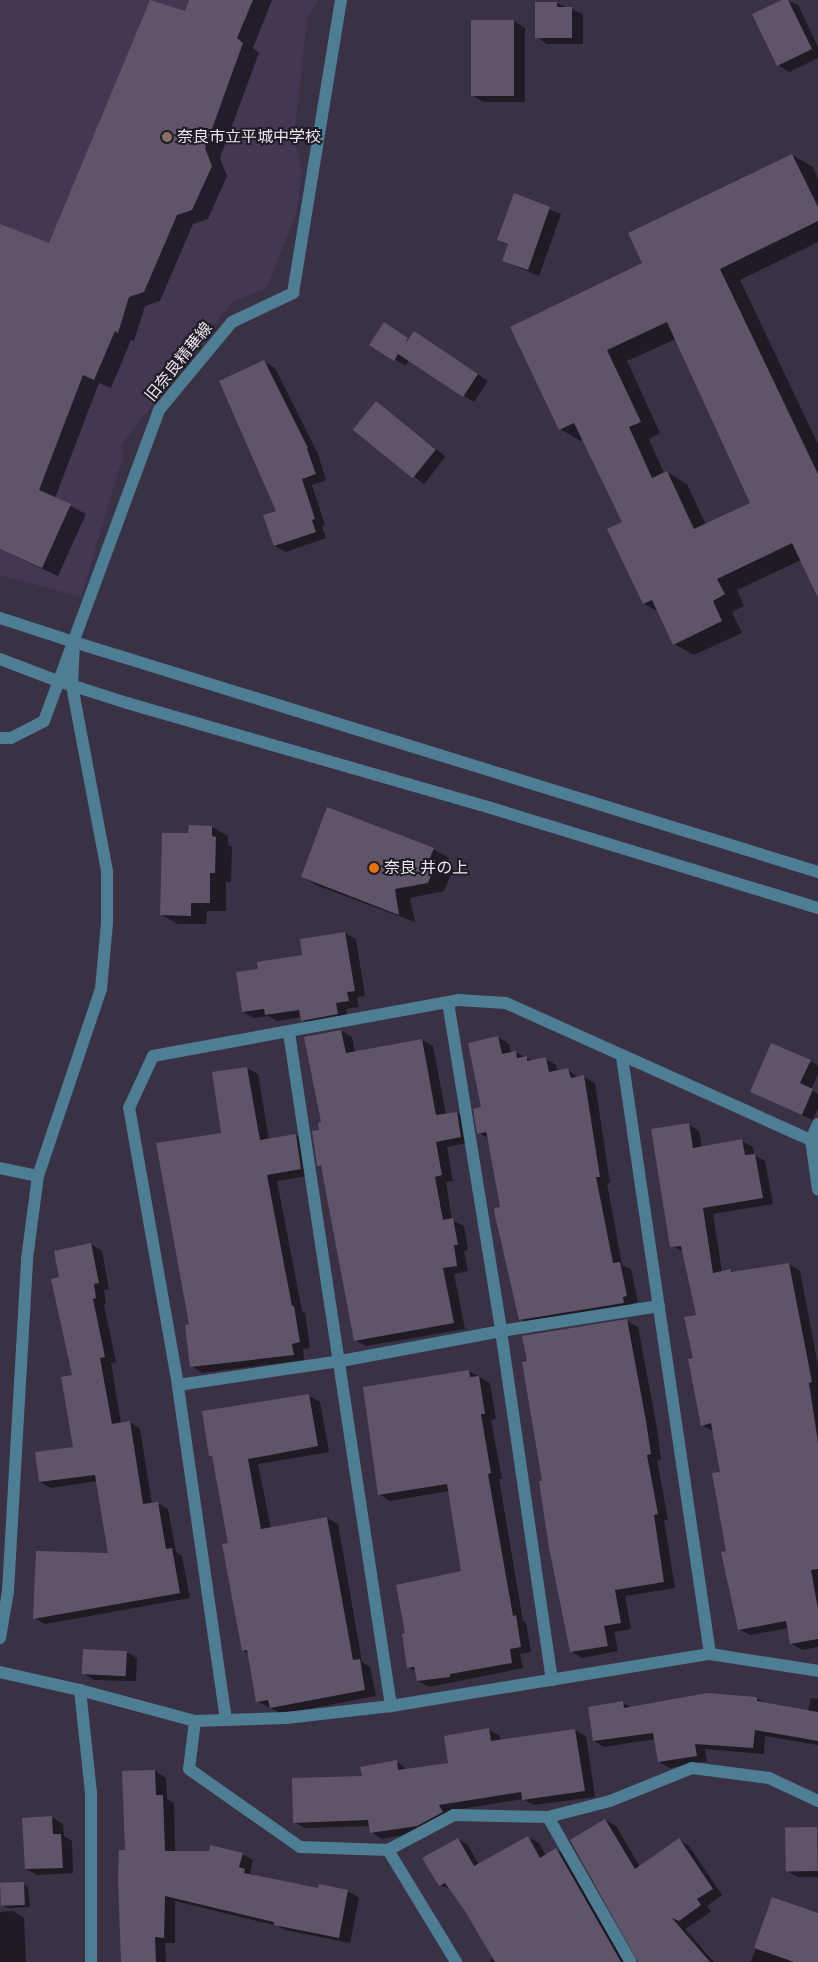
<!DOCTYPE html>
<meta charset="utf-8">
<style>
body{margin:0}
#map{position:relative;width:818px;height:1962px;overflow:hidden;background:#3a3145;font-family:"DM Sans","Noto Sans JP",sans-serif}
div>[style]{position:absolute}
.built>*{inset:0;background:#433752}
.shadow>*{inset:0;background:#0007;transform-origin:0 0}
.building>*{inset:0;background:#605469;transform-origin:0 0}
.minor>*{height:12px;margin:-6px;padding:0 6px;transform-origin:6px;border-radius:6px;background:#4d7e94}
.dots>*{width:14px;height:14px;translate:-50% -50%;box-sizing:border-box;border:2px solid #1f1b24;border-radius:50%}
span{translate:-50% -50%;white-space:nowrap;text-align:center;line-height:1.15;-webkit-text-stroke:4px #1f1b24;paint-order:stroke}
.poi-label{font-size:16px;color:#ebe6f3}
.left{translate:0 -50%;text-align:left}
.street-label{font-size:16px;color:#ebe6f3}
</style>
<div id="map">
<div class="built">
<i style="clip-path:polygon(0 0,318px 0,307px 18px,294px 136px,302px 171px,297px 210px,267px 288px,232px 302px,121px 445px,123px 456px,81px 597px,0 575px)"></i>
</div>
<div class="shadow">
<i style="clip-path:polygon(191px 0,272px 0,253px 48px,259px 53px,220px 158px,227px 176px,208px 219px,193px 224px,160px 301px,145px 306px,134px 341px,131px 340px,111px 388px,99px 383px,55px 498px,86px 514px,58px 576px,0 549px,0 234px,50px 245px,186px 12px)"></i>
<i style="clip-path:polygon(785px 0,798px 5px,818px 47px,818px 58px,789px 72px,778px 65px)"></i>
<i style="clip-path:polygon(557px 3px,583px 14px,583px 44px,547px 44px,537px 37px)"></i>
<i style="clip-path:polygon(514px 21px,525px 28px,525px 102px,484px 102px,473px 96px)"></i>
<i style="clip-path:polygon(evenodd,792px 155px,813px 167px,818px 178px,818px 242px,740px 280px,818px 444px,818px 590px,801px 560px,737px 590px,744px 606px,732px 612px,742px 633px,694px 655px,674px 644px,659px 612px,643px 603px,624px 523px,584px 439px,581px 441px,560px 429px,644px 264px,792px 155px,676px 339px,752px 503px,706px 525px,687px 484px,667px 472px,664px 473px,649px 439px,660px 433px,627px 361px,676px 339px)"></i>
<i style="clip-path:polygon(514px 195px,561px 214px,539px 276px,503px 261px,508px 245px,498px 239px)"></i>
<i style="clip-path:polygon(396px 330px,409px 339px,425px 339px,488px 381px,474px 402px,409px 360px,406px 366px,371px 344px)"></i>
<i style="clip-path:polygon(264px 362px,275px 368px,318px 454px,326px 480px,312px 485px,325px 525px,322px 526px,326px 538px,286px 552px,275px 546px,265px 516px,278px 511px)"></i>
<i style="left:377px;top:403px;width:87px;height:35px;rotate:38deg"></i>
<i style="clip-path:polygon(212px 827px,228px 836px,228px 845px,232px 847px,231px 882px,226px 882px,226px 911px,207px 911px,206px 924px,178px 924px,162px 915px,190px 834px)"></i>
<i style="clip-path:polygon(433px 849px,449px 858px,445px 867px,452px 871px,444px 891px,410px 898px,415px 922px,318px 886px,302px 877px)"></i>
<i style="clip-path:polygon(345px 933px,356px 939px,365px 996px,357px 997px,359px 1007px,346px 1009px,348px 1020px,313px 1026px,302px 1020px,301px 1017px,277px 1021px,268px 1016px,254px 1018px,243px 1012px,260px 970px,304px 956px)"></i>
<i style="clip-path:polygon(341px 1031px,352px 1037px,355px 1052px,422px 1040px,433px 1046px,446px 1115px,457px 1113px,468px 1119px,472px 1142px,447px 1147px,453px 1181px,446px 1182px,452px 1220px,464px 1226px,468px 1250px,464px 1251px,468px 1271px,454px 1274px,465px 1329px,366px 1346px,355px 1340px,322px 1168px,319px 1166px,320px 1131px)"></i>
<i style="clip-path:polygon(498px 1037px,509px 1044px,511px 1053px,515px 1052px,533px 1061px,546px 1059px,556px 1065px,558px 1072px,568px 1070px,579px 1078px,584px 1077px,595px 1083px,610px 1183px,607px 1183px,622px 1265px,631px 1269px,638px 1302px,633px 1303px,634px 1309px,531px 1325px,520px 1319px,488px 1138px,479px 1133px)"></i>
<i style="clip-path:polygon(810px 1061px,818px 1065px,818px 1074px,811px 1090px,818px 1094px,818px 1108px,813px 1120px,751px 1092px)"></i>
<i style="clip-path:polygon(247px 1068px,258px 1074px,269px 1140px,296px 1135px,307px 1142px,312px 1175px,277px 1181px,302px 1311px,305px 1313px,310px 1348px,303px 1349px,304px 1360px,202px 1373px,192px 1366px,191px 1326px,222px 1134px)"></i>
<i style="clip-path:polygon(688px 1124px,699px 1131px,702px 1148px,742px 1141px,753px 1147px,754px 1155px,765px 1161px,773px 1204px,713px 1214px,722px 1272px,730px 1270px,735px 1273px,789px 1264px,800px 1271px,818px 1366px,818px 1647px,802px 1650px,792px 1644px,789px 1628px,750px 1635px,739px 1629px,727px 1552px,721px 1473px,713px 1431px,702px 1425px,695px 1359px,697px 1316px,684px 1252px,672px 1246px)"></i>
<i style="clip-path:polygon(91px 1244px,102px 1251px,109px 1289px,104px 1290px,106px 1304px,104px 1305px,116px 1362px,111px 1363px,121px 1424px,130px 1422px,140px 1429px,152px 1504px,157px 1503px,168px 1509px,176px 1552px,182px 1556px,190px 1598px,45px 1624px,34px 1618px,110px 1555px,97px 1481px,51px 1488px,40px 1482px,74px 1448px,73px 1376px,61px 1278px)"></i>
<i style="clip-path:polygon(627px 1321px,638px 1327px,657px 1428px,661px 1460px,657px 1460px,668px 1520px,664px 1520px,675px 1588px,625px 1596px,631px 1629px,614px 1632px,618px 1651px,582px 1658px,571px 1651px,544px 1482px,528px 1362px)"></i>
<i style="clip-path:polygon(469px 1371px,490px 1383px,496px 1419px,491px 1420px,502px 1479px,499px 1479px,523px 1621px,526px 1623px,531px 1652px,520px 1654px,523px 1668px,429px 1687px,418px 1681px,415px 1671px,408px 1667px,463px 1572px,449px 1491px,390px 1501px,379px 1494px)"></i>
<i style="clip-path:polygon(309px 1396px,320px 1402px,329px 1452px,258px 1464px,271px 1529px,327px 1518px,338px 1524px,362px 1662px,370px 1667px,376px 1696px,282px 1714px,257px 1701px,249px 1654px,243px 1651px,230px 1544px,213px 1457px,210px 1455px)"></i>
<i style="clip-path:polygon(126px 1652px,137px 1658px,136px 1681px,94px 1680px,83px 1673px)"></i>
<i style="clip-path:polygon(757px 1698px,767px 1704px,808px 1711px,811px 1698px,818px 1699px,818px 1745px,765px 1736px,764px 1754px,705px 1749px,707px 1761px,670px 1768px,659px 1762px,655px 1739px,604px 1747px,594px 1741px,623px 1703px,632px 1708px)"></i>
<i style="clip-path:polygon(489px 1730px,500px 1736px,500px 1741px,575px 1730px,586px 1736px,595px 1797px,534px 1805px,523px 1799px,449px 1811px,428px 1831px,382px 1839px,371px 1832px,370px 1826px,305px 1828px,294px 1822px,363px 1777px,397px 1762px,408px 1770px,450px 1764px)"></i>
<i style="clip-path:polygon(155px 1771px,166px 1778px,167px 1799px,174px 1803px,175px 1852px,242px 1854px,253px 1860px,250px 1873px,255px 1876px,319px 1889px,319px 1886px,348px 1891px,359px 1898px,350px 1943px,286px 1930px,278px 1926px,175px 1901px,175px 1943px,165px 1943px,166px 1962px,122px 1962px,126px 1852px)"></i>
<i style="clip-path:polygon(52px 1817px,63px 1824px,64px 1836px,72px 1841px,73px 1873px,37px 1875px,26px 1869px)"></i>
<i style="clip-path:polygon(605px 1820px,616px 1826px,640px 1867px,679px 1840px,689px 1846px,722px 1895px,707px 1906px,711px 1912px,685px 1929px,714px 1962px,638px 1962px)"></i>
<i style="clip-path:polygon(817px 1828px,818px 1877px,798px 1877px,787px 1871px)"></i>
<i style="clip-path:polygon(528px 1837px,539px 1843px,546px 1856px,556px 1850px,567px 1856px,627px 1962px,491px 1962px,490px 1960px,494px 1958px,466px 1910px,452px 1890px,439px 1885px,458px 1839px,468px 1845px,479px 1865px)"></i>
<i style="clip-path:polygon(23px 1884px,28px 1887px,30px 1907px,8px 1908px,2px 1905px)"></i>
<i style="clip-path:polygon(773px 1898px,818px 1915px,818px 1962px,751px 1962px)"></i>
<i style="clip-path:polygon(13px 1911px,24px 1918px,26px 1962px,0 1962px,0 1912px)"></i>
</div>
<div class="building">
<i style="clip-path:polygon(150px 0,185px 11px,189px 0,253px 0,237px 38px,243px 43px,205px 148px,212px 166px,192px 210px,177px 215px,144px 292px,129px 297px,118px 333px,115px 331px,94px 380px,83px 375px,39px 490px,71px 504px,42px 568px,0 549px,0 224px,49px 243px)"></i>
<i style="clip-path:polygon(782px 0,788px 0,812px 49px,777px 66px,752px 14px)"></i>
<i style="clip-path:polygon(535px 2px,557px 2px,557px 7px,572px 7px,572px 38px,535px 38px)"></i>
<i style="left:471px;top:20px;width:43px;height:76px"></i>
<i style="clip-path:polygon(evenodd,792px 154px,818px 207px,818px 221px,720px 269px,818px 474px,818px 598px,792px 543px,717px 579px,725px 594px,713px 601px,722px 621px,673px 645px,652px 600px,643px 604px,607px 529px,622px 522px,574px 423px,559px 430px,510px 327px,642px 263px,628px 233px,792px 154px,667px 322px,750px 503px,694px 529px,667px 471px,652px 478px,629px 427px,641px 422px,607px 350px,667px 322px)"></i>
<i style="clip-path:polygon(514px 193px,550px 207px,528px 270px,502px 261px,508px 244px,497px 240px)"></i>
<i style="clip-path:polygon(384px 322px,408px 338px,405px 344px,414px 331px,478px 374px,463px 397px,398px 354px,394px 361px,369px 345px)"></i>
<i style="clip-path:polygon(264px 360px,308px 448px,307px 449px,316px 474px,302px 479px,315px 519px,312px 520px,316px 532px,274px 546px,263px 515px,276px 511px,219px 381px)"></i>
<i style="left:376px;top:401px;width:77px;height:37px;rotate:39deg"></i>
<i style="clip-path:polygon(327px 807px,434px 848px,430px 858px,436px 861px,428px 883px,395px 889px,399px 915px,301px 877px)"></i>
<i style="clip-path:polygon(189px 825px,212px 826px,212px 836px,216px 837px,215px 873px,210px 873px,210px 903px,191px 903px,191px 916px,160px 915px,162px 833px,188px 833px)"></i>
<i style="clip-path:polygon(345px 932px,355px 991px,347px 992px,349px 1001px,336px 1003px,338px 1014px,301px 1021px,299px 1010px,265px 1015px,264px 1009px,242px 1012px,236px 972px,258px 969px,257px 962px,302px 955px,300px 939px)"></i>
<i style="clip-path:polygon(341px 1030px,346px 1053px,422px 1039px,436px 1115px,457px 1112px,461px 1137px,436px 1142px,442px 1175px,435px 1177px,443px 1220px,453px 1218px,458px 1245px,454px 1245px,457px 1266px,443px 1268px,454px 1323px,354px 1341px,321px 1166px,317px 1166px,312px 1131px,319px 1130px,318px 1123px,321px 1122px,304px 1037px)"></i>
<i style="clip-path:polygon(498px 1036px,502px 1054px,516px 1051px,517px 1058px,527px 1056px,527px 1061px,546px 1057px,549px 1072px,568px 1068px,571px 1078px,584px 1075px,600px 1177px,596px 1177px,613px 1263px,620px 1262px,627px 1296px,623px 1297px,624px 1303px,519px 1320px,494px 1211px,495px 1208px,500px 1207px,487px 1135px,486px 1132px,477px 1134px,473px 1109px,481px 1107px,468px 1043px)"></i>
<i style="clip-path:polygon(771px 1043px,811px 1060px,800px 1083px,813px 1089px,802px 1115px,750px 1092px)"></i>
<i style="clip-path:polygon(247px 1067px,260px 1140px,296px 1134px,301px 1169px,267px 1175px,292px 1306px,294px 1306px,300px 1342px,292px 1344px,294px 1355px,190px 1367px,185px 1325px,189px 1324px,156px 1143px,221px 1133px,212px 1072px)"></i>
<i style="clip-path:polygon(689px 1123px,693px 1148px,742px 1139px,745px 1155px,755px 1154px,763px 1198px,703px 1208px,713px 1273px,731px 1269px,731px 1272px,789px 1263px,812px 1382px,809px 1383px,818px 1442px,818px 1569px,811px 1570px,818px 1609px,818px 1639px,790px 1644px,786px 1621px,738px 1630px,721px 1552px,726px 1551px,712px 1473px,720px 1472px,711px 1423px,701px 1426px,688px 1359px,693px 1358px,684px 1317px,696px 1315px,681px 1246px,670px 1247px,651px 1129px)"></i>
<i style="clip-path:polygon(91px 1243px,99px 1283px,94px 1284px,96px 1298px,93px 1299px,105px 1357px,100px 1358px,112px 1424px,130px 1421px,143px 1504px,158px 1502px,166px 1549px,172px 1548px,180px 1593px,33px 1619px,36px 1551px,108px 1553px,95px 1475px,39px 1482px,35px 1452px,73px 1447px,61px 1377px,72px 1375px,51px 1279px,59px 1277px,54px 1251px)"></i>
<i style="clip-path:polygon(627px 1319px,646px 1421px,651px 1454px,647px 1455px,658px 1514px,654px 1515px,664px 1582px,615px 1590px,621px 1623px,604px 1626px,608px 1646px,570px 1652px,549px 1548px,539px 1481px,542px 1481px,522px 1362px,527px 1361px,522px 1336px)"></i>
<i style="clip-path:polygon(469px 1370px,470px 1377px,479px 1376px,485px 1414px,481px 1414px,491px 1473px,488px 1474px,513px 1616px,516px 1615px,521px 1647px,510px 1649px,512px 1663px,450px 1674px,450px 1677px,417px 1681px,414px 1667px,407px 1668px,402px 1634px,405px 1633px,396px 1585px,461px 1571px,447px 1484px,378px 1495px,363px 1387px)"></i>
<i style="clip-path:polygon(309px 1394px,318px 1446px,248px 1459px,261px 1529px,327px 1517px,353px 1660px,360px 1659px,365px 1690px,270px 1708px,268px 1700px,256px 1702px,247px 1650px,242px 1651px,222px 1544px,228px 1543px,212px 1456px,209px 1456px,202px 1411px)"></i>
<i style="left:83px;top:1649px;width:44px;height:25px;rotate:3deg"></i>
<i style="clip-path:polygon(707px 1693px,757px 1697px,757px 1701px,818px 1712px,818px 1741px,755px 1730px,753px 1748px,695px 1744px,697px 1756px,658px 1762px,653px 1733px,593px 1741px,588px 1707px,623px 1701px,624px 1708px)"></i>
<i style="clip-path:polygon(489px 1728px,491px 1741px,575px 1729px,585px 1791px,522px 1800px,521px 1792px,439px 1805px,443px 1812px,417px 1826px,370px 1833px,368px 1820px,293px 1823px,292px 1778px,362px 1776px,360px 1767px,397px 1760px,398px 1770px,448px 1763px,444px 1736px)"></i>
<i style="clip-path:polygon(155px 1770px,156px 1795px,163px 1795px,165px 1851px,209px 1851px,210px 1845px,243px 1853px,239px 1867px,245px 1869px,244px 1873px,318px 1888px,319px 1884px,348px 1890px,339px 1938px,274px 1925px,274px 1922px,165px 1896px,164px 1938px,155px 1937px,156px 1962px,121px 1962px,118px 1879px,119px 1850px,125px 1850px,122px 1771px)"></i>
<i style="clip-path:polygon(52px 1816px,53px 1834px,61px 1834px,63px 1868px,25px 1869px,22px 1818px)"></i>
<i style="clip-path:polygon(605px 1819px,635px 1869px,679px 1838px,713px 1889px,697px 1899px,701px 1905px,679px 1921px,672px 1918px,710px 1962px,638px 1962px,570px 1840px)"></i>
<i style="left:817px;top:1827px;width:44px;height:32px;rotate:89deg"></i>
<i style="clip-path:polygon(528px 1836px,540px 1858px,556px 1848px,621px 1962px,495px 1962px,465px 1911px,445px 1883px,439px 1886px,422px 1858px,458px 1838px,474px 1866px)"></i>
<i style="left:24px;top:1882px;width:23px;height:24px;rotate:88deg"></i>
<i style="clip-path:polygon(772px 1897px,818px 1913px,818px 1962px,794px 1962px,754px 1948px)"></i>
</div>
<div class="minor">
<i style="left:0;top:618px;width:78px;rotate:18deg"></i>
<i style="left:74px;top:642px;width:779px;rotate:17.18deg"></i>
<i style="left:0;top:659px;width:62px;rotate:20.8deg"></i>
<i style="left:58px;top:681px;width:72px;rotate:17.7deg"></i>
<i style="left:127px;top:703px;width:379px;rotate:16.1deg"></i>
<i style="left:491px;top:808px;width:342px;rotate:17deg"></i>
<i style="left:0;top:738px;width:11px"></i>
<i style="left:11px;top:738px;width:37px;rotate:-27deg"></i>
<i style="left:44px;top:721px;width:332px;rotate:-69.7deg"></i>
<i style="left:159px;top:410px;width:114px;rotate:-50.3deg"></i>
<i style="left:232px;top:322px;width:68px;rotate:-25.4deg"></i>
<i style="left:293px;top:293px;width:297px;rotate:-80.7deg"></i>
<i style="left:448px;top:1002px;width:333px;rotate:80.8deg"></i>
<i style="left:501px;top:1331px;width:353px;rotate:81.7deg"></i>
<i style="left:289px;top:1033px;width:681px;rotate:81.38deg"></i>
<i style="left:622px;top:1057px;width:603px;rotate:81.61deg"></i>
<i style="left:818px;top:1124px;width:17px;rotate:114deg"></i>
<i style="left:811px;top:1140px;width:50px;rotate:82deg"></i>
<i style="left:0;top:1168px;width:39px;rotate:12deg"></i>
<i style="left:178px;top:1385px;width:165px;rotate:-8.4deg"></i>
<i style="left:341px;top:1361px;width:163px;rotate:-10.6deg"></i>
<i style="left:501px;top:1331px;width:160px;rotate:-9deg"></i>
<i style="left:0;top:1638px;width:48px;rotate:-80.3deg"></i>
<i style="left:8px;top:1591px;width:333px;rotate:-86.7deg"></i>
<i style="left:27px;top:1259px;width:84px;rotate:-82.5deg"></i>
<i style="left:38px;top:1176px;width:197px;rotate:-71.4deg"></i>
<i style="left:101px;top:989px;width:66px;rotate:-84.8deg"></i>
<i style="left:107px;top:923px;width:52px;rotate:-90deg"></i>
<i style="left:107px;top:871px;width:188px;rotate:-100.7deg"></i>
<i style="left:72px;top:686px;width:44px;rotate:-87.4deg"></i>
<i style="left:0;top:1672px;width:82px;rotate:12.7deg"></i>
<i style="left:80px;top:1690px;width:119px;rotate:15.1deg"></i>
<i style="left:195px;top:1721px;width:91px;rotate:-1.9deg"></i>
<i style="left:286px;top:1718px;width:106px;rotate:-6.5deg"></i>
<i style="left:391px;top:1706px;width:323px;rotate:-9.3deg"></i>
<i style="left:710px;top:1654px;width:109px;rotate:8.9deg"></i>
<i style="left:80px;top:1690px;width:104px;rotate:83.9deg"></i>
<i style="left:91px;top:1793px;width:169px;rotate:90deg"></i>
<i style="left:226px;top:1720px;width:338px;rotate:-98.2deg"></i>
<i style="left:178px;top:1385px;width:281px;rotate:-100deg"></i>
<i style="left:129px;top:1108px;width:57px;rotate:-65.2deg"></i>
<i style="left:153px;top:1056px;width:310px;rotate:-10.4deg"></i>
<i style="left:458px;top:1000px;width:48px;rotate:3.6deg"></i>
<i style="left:506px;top:1003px;width:342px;rotate:24.2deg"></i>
<i style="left:195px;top:1721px;width:48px;rotate:97.1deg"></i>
<i style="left:189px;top:1769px;width:136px;rotate:35.1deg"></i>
<i style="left:300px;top:1847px;width:88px;rotate:2deg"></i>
<i style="left:388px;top:1850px;width:75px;rotate:-27.9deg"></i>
<i style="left:454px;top:1815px;width:94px;rotate:1.2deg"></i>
<i style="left:548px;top:1817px;width:64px;rotate:-14.5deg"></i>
<i style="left:610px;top:1801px;width:88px;rotate:-21.9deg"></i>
<i style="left:692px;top:1768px;width:78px;rotate:7.4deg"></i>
<i style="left:769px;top:1778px;width:54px;rotate:25.1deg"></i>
<i style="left:548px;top:1817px;width:166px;rotate:60.3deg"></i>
<i style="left:388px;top:1850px;width:131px;rotate:58.7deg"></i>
</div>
<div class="dots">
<i style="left:167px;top:137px;background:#8d6e63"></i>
<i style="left:374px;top:868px;background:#e8710a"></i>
</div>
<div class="poi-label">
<span class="left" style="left:177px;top:137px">奈良市立平城中学校</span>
<span class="left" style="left:384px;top:868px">奈良 井の上</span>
</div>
<div class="street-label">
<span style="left:179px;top:362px;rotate:-51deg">旧奈良精華線</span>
</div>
</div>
